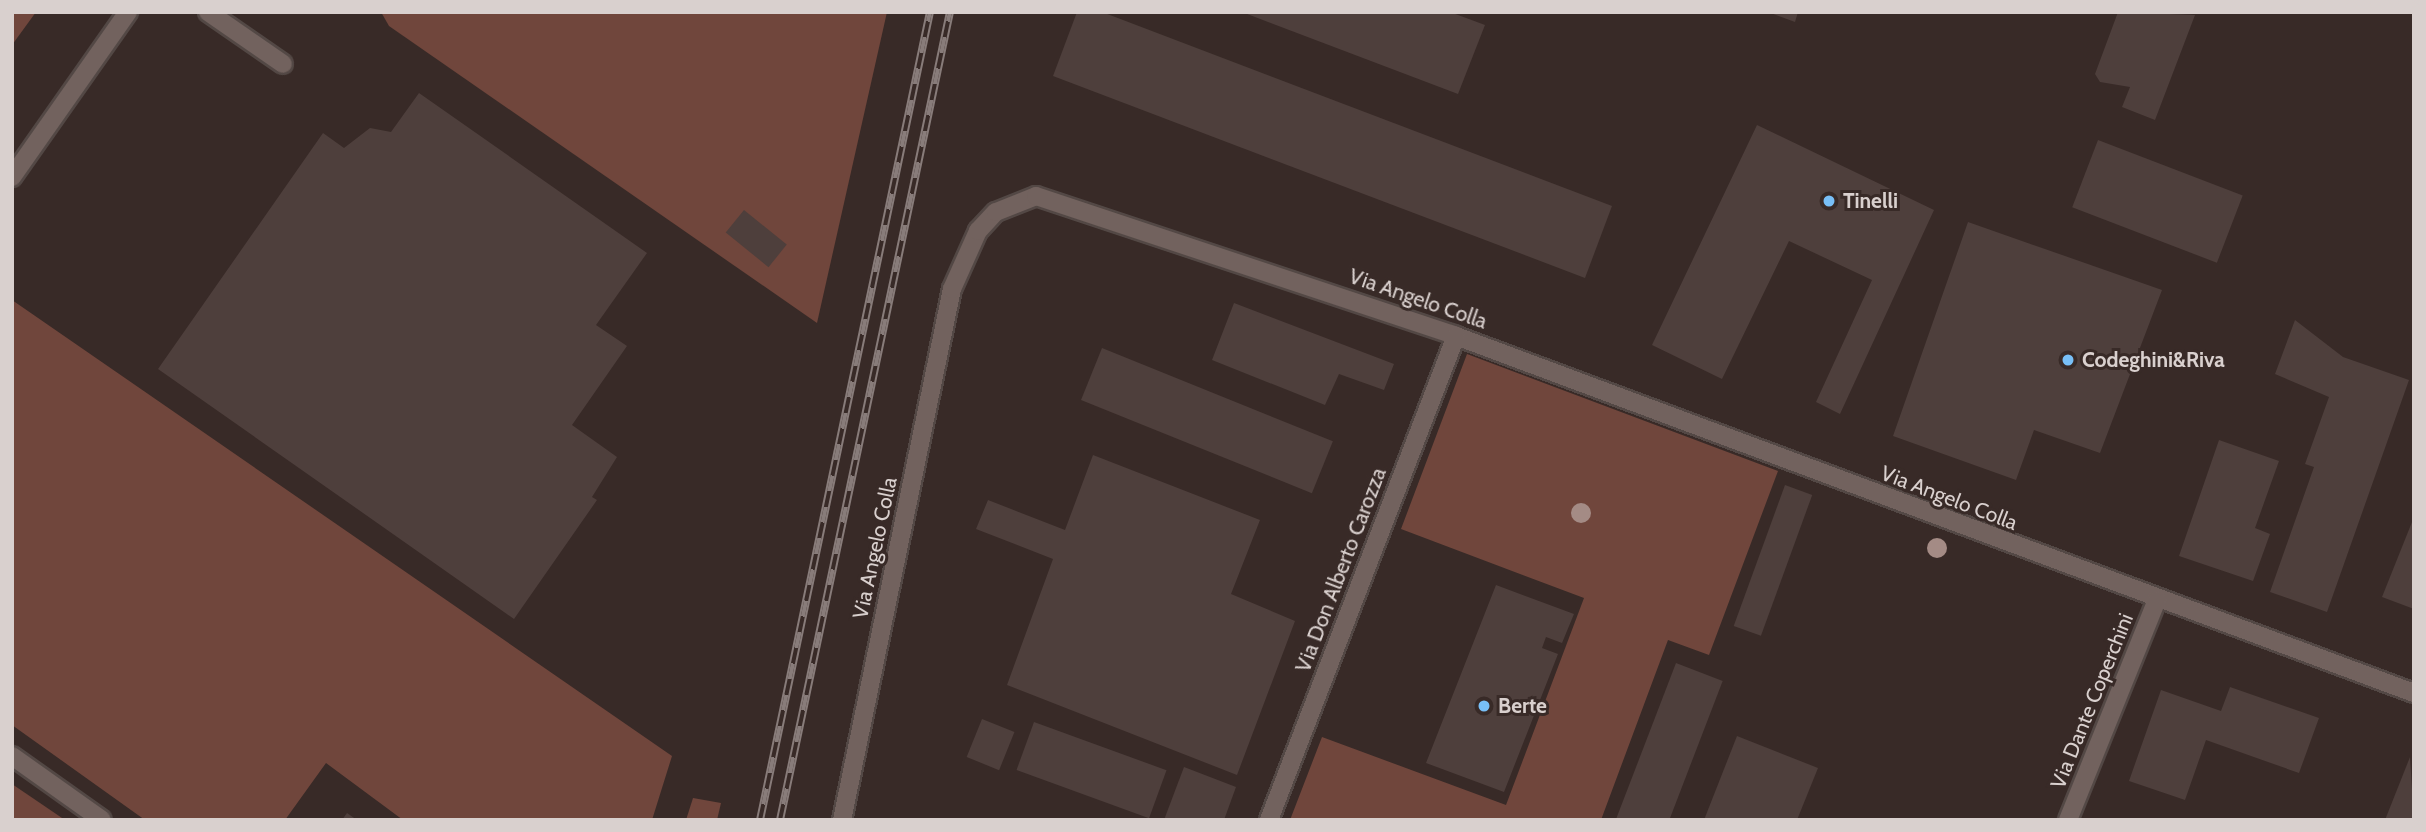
<!DOCTYPE html>
<style>
body{margin:0}
#map{position:relative;width:2426px;height:832px;overflow:hidden;background:#382a27;font-family:Cabin,sans-serif}
div>[style]{position:absolute}
.green>*{inset:0;background:#70463c}
.building>*{inset:0;background:#4e3f3c;transform-origin:0 0}
.roads{filter:drop-shadow(2px 0 #534845) drop-shadow(-2px 0 #534845) drop-shadow(0 2px #534845) drop-shadow(0 -2px #534845)}
.service>*{height:18px;margin:-9px;padding:0 9px;transform-origin:9px;border-radius:9px;background:#72625e}
.minor>*{height:18px;margin:-9px;padding:0 9px;transform-origin:9px;border-radius:9px;background:#72625e}
.rail>*{height:8px;margin-top:-4px;transform-origin:0;background:repeating-linear-gradient(90deg,#382a27 0 16px,#887c7a 0 32px);box-sizing:border-box;border-block:2px solid #887c7a}
.trees>*{width:20px;height:20px;margin:-10px;border-radius:50%;background:#a48b85}
.dots>*{width:19px;height:19px;translate:-50% -50%;box-sizing:border-box;border:4px solid #382a27;border-radius:50%}
span{translate:-50% -50%;white-space:nowrap;text-align:center;line-height:1.15;-webkit-text-stroke:6px #382a27;paint-order:stroke}
.poi-label{font-size:21px;color:#d9d0ce;font-weight:700}
.left{translate:0 -50%;text-align:left}
.street-label{font-size:21px;color:#d9d0ce}
.frame{position:absolute;inset:0;border:14px solid #d9d0ce;pointer-events:none}
</style>
<div id="map">
<div class="green">
<i style="clip-path:polygon(12px 12px,36px 12px,12px 45px)"></i>
<i style="clip-path:polygon(381px 12px,887px 12px,817px 323px,389px 26px)"></i>
<i style="clip-path:polygon(12px 300px,672px 756px,652px 820px,403px 820px,326px 763px,285px 820px,145px 820px,12px 725px)"></i>
<i style="clip-path:polygon(1467px 354px,1778px 471px,1709px 655px,1668px 640px,1601px 820px,1290px 820px,1322px 737px,1506px 805px,1584px 598px,1401px 529px)"></i>
<i style="clip-path:polygon(12px 784px,65px 820px,12px 820px)"></i>
<i style="clip-path:polygon(693px 798px,721px 803px,717px 820px,686px 820px)"></i>
</div>
<div class="building">
<i style="clip-path:polygon(1077px 12px,1102px 12px,1612px 206px,1585px 278px,1053px 76px)"></i>
<i style="clip-path:polygon(1242px 12px,1450px 12px,1485px 25px,1458px 94px)"></i>
<i style="clip-path:polygon(1768px 12px,1798px 12px,1795px 22px)"></i>
<i style="clip-path:polygon(2118px 12px,2195px 15px,2155px 120px,2122px 107px,2130px 87px,2100px 82px,2095px 74px)"></i>
<i style="clip-path:polygon(419px 93px,647px 253px,596px 325px,627px 346px,572px 425px,617px 457px,592px 497px,597px 500px,514px 619px,158px 369px,323px 133px,344px 148px,370px 128px,391px 132px)"></i>
<i style="clip-path:polygon(1757px 125px,1934px 210px,1840px 414px,1816px 402px,1872px 280px,1789px 241px,1722px 379px,1652px 345px)"></i>
<i style="left:2098px;top:140px;width:155px;height:72px;rotate:21deg"></i>
<i style="left:744px;top:210px;width:55px;height:29px;rotate:39deg"></i>
<i style="clip-path:polygon(1968px 222px,2162px 290px,2100px 453px,2034px 430px,2016px 480px,1893px 436px)"></i>
<i style="clip-path:polygon(1234px 303px,1394px 364px,1384px 390px,1339px 374px,1325px 405px,1212px 360px)"></i>
<i style="clip-path:polygon(2295px 320px,2343px 357px,2409px 380px,2327px 612px,2270px 592px,2314px 467px,2305px 464px,2329px 397px,2275px 374px)"></i>
<i style="left:1102px;top:348px;width:249px;height:56px;rotate:22deg"></i>
<i style="clip-path:polygon(2219px 440px,2279px 461px,2255px 528px,2270px 534px,2253px 581px,2179px 556px)"></i>
<i style="clip-path:polygon(1093px 455px,1260px 520px,1231px 594px,1295px 621px,1237px 775px,1007px 685px,1053px 559px,976px 529px,988px 500px,1065px 530px)"></i>
<i style="left:1785px;top:485px;width:29px;height:150px;rotate:20deg"></i>
<i style="clip-path:polygon(2414px 517px,2414px 609px,2382px 597px)"></i>
<i style="clip-path:polygon(1496px 585px,1574px 614px,1562px 643px,1546px 637px,1542px 648px,1558px 654px,1504px 792px,1426px 763px)"></i>
<i style="left:1676px;top:663px;width:50px;height:168px;rotate:21deg"></i>
<i style="clip-path:polygon(2230px 687px,2319px 718px,2299px 773px,2206px 740px,2185px 800px,2129px 781px,2161px 690px,2221px 711px)"></i>
<i style="left:982px;top:719px;width:35px;height:41px;rotate:22deg"></i>
<i style="left:1034px;top:722px;width:141px;height:51px;rotate:20deg"></i>
<i style="clip-path:polygon(1737px 736px,1818px 768px,1797px 820px,1704px 820px)"></i>
<i style="clip-path:polygon(2410px 757px,2414px 820px,2385px 820px)"></i>
<i style="clip-path:polygon(1184px 767px,1236px 787px,1224px 820px,1164px 820px)"></i>
<i style="clip-path:polygon(347px 813px,357px 820px,342px 820px)"></i>
</div>
<div class="roads">
<div class="service">
<i style="left:208px;top:12px;width:91px;rotate:34.7deg"></i>
</div>
<div class="minor">
<i style="left:12px;top:177px;width:202px;rotate:-54.9deg"></i>
<i style="left:12px;top:756px;width:110px;rotate:35.4deg"></i>
<i style="left:842px;top:820px;width:542px;rotate:-78.3deg"></i>
<i style="left:952px;top:289px;width:64px;rotate:-65.9deg"></i>
<i style="left:978px;top:231px;width:26px;rotate:-47deg"></i>
<i style="left:996px;top:212px;width:43px;rotate:-21.8deg"></i>
<i style="left:1036px;top:196px;width:443px;rotate:18.4deg"></i>
<i style="left:1456px;top:336px;width:1022px;rotate:20.44deg"></i>
<i style="left:1269px;top:820px;width:519px;rotate:-68.88deg"></i>
<i style="left:2068px;top:820px;width:237px;rotate:-68deg"></i>
</div>
</div>
<div class="rail">
<i style="left:760px;top:820px;width:826px;rotate:-78.12deg"></i>
<i style="left:780px;top:820px;width:826px;rotate:-78.12deg"></i>
</div>
<div class="trees">
<i style="left:1581px;top:513px"></i>
<i style="left:1937px;top:548px"></i>
</div>
<div class="dots">
<i style="left:1829px;top:201px;background:#78bff7"></i>
<i style="left:2068px;top:360px;background:#78bff7"></i>
<i style="left:1484px;top:706px;background:#78bff7"></i>
</div>
<div class="poi-label">
<span class="left" style="left:1843px;top:201px">Tinelli</span>
<span class="left" style="left:2082px;top:360px">Codeghini&amp;Riva</span>
<span class="left" style="left:1498px;top:706px">Berte</span>
</div>
<div class="street-label">
<span style="left:1418px;top:299px;rotate:19deg">Via Angelo Colla</span>
<span style="left:1949px;top:498px;rotate:21deg">Via Angelo Colla</span>
<span style="left:875px;top:548px;rotate:-78deg">Via Angelo Colla</span>
<span style="left:1341px;top:570px;rotate:-69deg">Via Don Alberto Carozza</span>
<span style="left:2092px;top:701px;rotate:-68deg">Via Dante Coperchini</span>
</div>
<div class="frame"></div>
</div>
